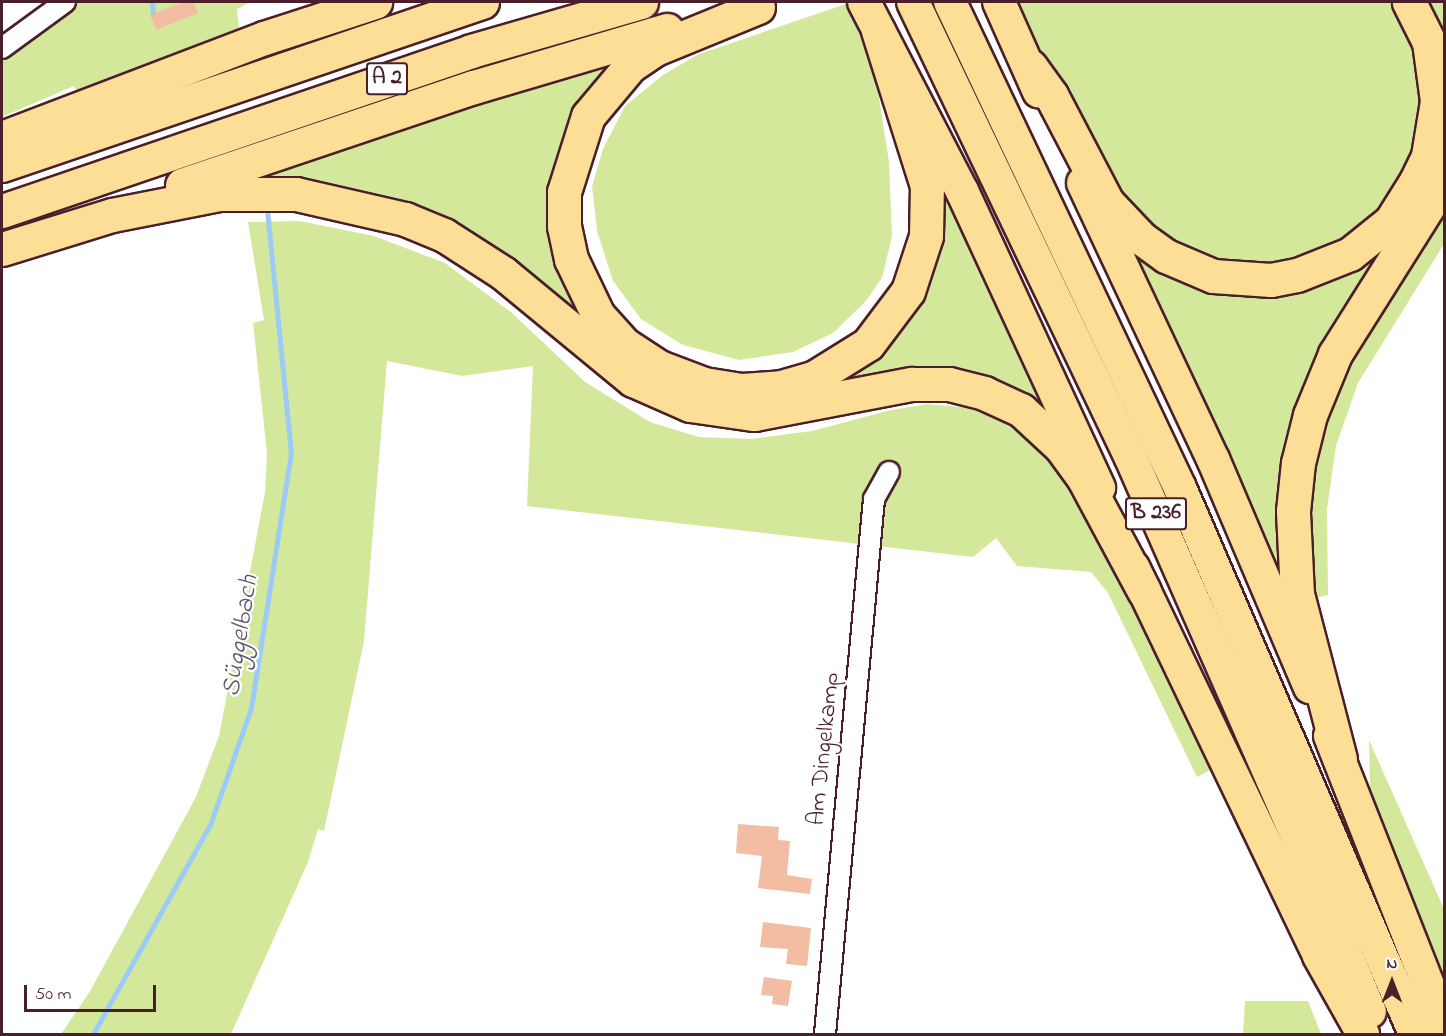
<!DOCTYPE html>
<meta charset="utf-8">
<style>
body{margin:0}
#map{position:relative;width:1446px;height:1036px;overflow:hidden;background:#fff;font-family:"Indie Flower",sans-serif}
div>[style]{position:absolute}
.green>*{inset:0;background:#d4e89c}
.stream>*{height:5px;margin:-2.5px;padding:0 2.5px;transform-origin:2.5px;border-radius:2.5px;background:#9bcbf7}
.building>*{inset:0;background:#f2bda3}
.roads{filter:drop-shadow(2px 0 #4a1f2b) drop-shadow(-2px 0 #4a1f2b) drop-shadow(0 2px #4a1f2b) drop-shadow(0 -2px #4a1f2b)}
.minor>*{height:20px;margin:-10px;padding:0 10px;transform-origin:10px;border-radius:10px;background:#fff}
.trunk>*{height:32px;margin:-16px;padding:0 16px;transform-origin:16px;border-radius:16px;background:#fdde96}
.motorway>*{height:33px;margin:-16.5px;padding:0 16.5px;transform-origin:16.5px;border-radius:16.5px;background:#fdde96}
span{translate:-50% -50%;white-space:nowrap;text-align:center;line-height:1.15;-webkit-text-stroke:4.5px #fff;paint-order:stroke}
.shield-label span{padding:2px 4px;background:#fff;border:2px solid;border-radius:4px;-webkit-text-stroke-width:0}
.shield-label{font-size:22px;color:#4a1f2b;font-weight:700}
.street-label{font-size:24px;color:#4a1f2b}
.water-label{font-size:26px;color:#625368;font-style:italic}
.frame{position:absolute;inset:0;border:3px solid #4a1f2b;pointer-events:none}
.north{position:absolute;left:1362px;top:952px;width:60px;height:60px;-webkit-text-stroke:4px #fff;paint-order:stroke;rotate:0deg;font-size:16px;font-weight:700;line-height:24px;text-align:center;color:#4a1f2b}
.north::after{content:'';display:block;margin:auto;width:21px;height:27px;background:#4a1f2b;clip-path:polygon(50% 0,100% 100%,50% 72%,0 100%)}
.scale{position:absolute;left:24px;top:985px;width:132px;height:27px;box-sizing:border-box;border:3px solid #4a1f2b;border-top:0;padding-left:8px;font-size:18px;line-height:21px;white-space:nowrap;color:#4a1f2b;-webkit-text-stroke:4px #fff;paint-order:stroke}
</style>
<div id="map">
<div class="green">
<i style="clip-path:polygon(57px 2px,251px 2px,237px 9px,239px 28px,77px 93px,74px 86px,2px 117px,2px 54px,31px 40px,61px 12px)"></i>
<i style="clip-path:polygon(1015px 2px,1391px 2px,1407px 24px,1419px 56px,1422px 127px,1409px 166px,1392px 196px,1361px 229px,1331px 248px,1298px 260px,1262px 266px,1223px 263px,1156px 234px,1092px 160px)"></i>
<i style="clip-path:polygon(1421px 2px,1444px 2px,1444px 63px)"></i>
<i style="clip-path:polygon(849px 3px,873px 59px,889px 162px,892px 236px,882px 278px,865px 302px,833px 333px,793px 352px,739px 360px,683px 345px,641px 319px,613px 281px,597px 231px,592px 186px,603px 149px,625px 106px,663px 75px,699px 54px)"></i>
<i style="clip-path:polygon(622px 57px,559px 247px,683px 389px,857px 365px,940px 179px,1053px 416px,870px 380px,681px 393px,503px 257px,234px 183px)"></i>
<i style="clip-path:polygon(1444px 153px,1333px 338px,1288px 595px,1130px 248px,1316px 280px)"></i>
<i style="clip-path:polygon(1444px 212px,1444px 244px,1358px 383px,1336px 446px,1327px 509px,1328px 595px,1309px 599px,1307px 513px,1318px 443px,1344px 367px,1380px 304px)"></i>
<i style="clip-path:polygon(300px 221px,374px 236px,445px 263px,512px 313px,585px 382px,650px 422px,699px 437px,751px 439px,812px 431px,891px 410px,928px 404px,972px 408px,1018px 423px,1079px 488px,1214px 768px,1197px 777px,1108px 593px,1091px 572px,1017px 566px,996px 538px,973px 557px,527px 506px,533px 366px,462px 376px,387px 361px,364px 641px,324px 831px,318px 829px,308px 862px,231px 1034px,61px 1034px,89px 993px,196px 797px,219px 736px,265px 492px,267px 453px,253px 323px,264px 320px,248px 222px)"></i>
<i style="clip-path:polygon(1369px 740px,1444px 909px,1444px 986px,1370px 792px)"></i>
<i style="clip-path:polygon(1245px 1001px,1308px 1001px,1321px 1034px,1243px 1034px)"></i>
</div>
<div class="stream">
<i style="left:152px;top:2px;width:14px;rotate:86deg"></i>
<i style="left:93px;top:1034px;width:240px;rotate:-60.8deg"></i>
<i style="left:210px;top:825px;width:124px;rotate:-70.7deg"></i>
<i style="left:251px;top:708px;width:257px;rotate:-81.1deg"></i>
<i style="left:291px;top:454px;width:246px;rotate:-95.6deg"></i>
</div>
<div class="building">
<i style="clip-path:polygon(185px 2px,193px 2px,198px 13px,156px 30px,151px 17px,155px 13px)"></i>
<i style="clip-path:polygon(738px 824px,779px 827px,778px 840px,790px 841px,787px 875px,812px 879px,810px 894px,758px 888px,762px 856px,736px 853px)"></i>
<i style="clip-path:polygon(763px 922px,811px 928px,807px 966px,786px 964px,788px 949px,760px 947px)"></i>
<i style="clip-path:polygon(764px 977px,792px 981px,788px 1006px,772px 1004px,773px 996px,761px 995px)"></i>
</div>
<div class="roads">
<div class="minor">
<i style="left:2px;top:48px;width:78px;rotate:-36.1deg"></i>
<i style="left:825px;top:1034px;width:537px;rotate:-84.77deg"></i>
<i style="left:874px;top:499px;width:31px;rotate:-61deg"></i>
</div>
<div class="trunk">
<i style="left:864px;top:2px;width:213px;rotate:62.6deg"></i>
<i style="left:962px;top:191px;width:327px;rotate:65.2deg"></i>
<i style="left:913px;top:2px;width:505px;rotate:64.45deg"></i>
<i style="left:1131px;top:458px;width:415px;rotate:66.3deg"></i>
<i style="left:1298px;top:838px;width:188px;rotate:67.5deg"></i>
<i style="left:950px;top:2px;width:538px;rotate:64.67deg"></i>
<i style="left:1180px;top:488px;width:594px;rotate:66.71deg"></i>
<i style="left:999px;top:2px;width:98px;rotate:66deg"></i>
<i style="left:1083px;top:183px;width:305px;rotate:64.8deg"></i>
<i style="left:1213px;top:459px;width:248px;rotate:67deg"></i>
<i style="left:1133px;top:567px;width:431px;rotate:64.4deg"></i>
<i style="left:1319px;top:956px;width:90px;rotate:60.6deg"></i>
<i style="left:1330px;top:736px;width:311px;rotate:68.5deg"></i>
</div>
<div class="motorway">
<i style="left:758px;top:7px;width:111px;rotate:157.8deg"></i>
<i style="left:655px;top:49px;width:30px;rotate:146deg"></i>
<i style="left:630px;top:66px;width:65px;rotate:130deg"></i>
<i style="left:588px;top:116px;width:80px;rotate:107.5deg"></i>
<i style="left:564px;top:192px;width:34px;rotate:90deg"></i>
<i style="left:564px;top:226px;width:34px;rotate:78deg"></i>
<i style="left:571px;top:259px;width:62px;rotate:64.3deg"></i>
<i style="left:598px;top:315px;width:39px;rotate:48deg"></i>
<i style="left:624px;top:344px;width:42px;rotate:33.3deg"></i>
<i style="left:659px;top:367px;width:48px;rotate:20.7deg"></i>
<i style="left:704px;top:384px;width:38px;rotate:9deg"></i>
<i style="left:742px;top:390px;width:39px;rotate:-4deg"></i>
<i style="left:781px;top:387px;width:35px;rotate:-16deg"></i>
<i style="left:815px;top:377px;width:62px;rotate:-31.9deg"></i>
<i style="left:868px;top:344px;width:66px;rotate:-53deg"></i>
<i style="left:908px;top:291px;width:58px;rotate:-71.9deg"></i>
<i style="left:926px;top:236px;width:50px;rotate:-88.9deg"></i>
<i style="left:927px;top:186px;width:163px;rotate:-107.5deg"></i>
<i style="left:1030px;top:66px;width:36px;rotate:54deg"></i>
<i style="left:1051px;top:95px;width:121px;rotate:62.4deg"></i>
<i style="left:1107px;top:202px;width:50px;rotate:46.6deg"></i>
<i style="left:1141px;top:238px;width:31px;rotate:36deg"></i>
<i style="left:1166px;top:256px;width:51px;rotate:23.1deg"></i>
<i style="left:1213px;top:276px;width:58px;rotate:3.9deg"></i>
<i style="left:1271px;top:280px;width:26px;rotate:-11deg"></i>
<i style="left:1297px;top:275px;width:57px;rotate:-21.6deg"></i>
<i style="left:1350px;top:254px;width:53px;rotate:-38.8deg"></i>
<i style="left:1391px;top:221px;width:47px;rotate:-58deg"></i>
<i style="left:1416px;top:181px;width:28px;rotate:-64deg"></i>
<i style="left:1428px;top:156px;width:56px;rotate:-80.7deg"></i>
<i style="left:1437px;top:101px;width:60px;rotate:-97.7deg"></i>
<i style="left:1429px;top:42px;width:45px;rotate:-116.6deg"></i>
<i style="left:2px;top:138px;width:280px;rotate:-20.9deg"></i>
<i style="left:264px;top:38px;width:117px;rotate:-18deg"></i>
<i style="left:2px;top:165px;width:507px;rotate:-18.76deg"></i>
<i style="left:182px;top:185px;width:308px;rotate:-18.6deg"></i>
<i style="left:474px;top:87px;width:201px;rotate:-16.5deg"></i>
<i style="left:2px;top:211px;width:496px;rotate:-18.8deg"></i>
<i style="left:471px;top:51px;width:177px;rotate:-16.1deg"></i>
<i style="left:2px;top:249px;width:115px;rotate:-17.2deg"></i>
<i style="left:112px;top:215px;width:109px;rotate:-11.1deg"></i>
<i style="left:219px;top:194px;width:77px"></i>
<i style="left:296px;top:194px;width:112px;rotate:12.9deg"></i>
<i style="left:405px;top:219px;width:42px;rotate:22.3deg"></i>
<i style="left:444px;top:235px;width:70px;rotate:32.8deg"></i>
<i style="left:503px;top:273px;width:168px;rotate:39.5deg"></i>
<i style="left:633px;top:380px;width:62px;rotate:23.7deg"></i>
<i style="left:690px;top:405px;width:65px;rotate:8deg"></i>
<i style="left:754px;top:414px;width:161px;rotate:-10.8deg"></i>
<i style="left:912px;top:384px;width:37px"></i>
<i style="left:949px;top:384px;width:36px;rotate:14deg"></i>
<i style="left:984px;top:393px;width:41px;rotate:24.7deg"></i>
<i style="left:1021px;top:410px;width:54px;rotate:42.8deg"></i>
<i style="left:1061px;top:447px;width:39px;rotate:54deg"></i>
<i style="left:1084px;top:479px;width:127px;rotate:61.8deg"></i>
<i style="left:1340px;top:759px;width:171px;rotate:-104.6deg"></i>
<i style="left:1297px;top:594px;width:83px;rotate:-92.8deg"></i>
<i style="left:1293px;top:511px;width:48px;rotate:-84.1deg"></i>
<i style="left:1298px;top:463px;width:49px;rotate:-76deg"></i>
<i style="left:1310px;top:415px;width:66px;rotate:-67.7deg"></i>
<i style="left:1335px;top:354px;width:204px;rotate:-57.8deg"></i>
</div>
</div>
<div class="shield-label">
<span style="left:387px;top:79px">A 2</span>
<span style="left:1156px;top:514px">B 236</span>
</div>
<div class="street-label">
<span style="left:825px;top:749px;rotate:-84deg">Am Dingelkamp</span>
</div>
<div class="water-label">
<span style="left:242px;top:636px;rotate:-81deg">Süggelbach</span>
</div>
<div class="frame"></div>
<div class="north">N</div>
<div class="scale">50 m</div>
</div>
